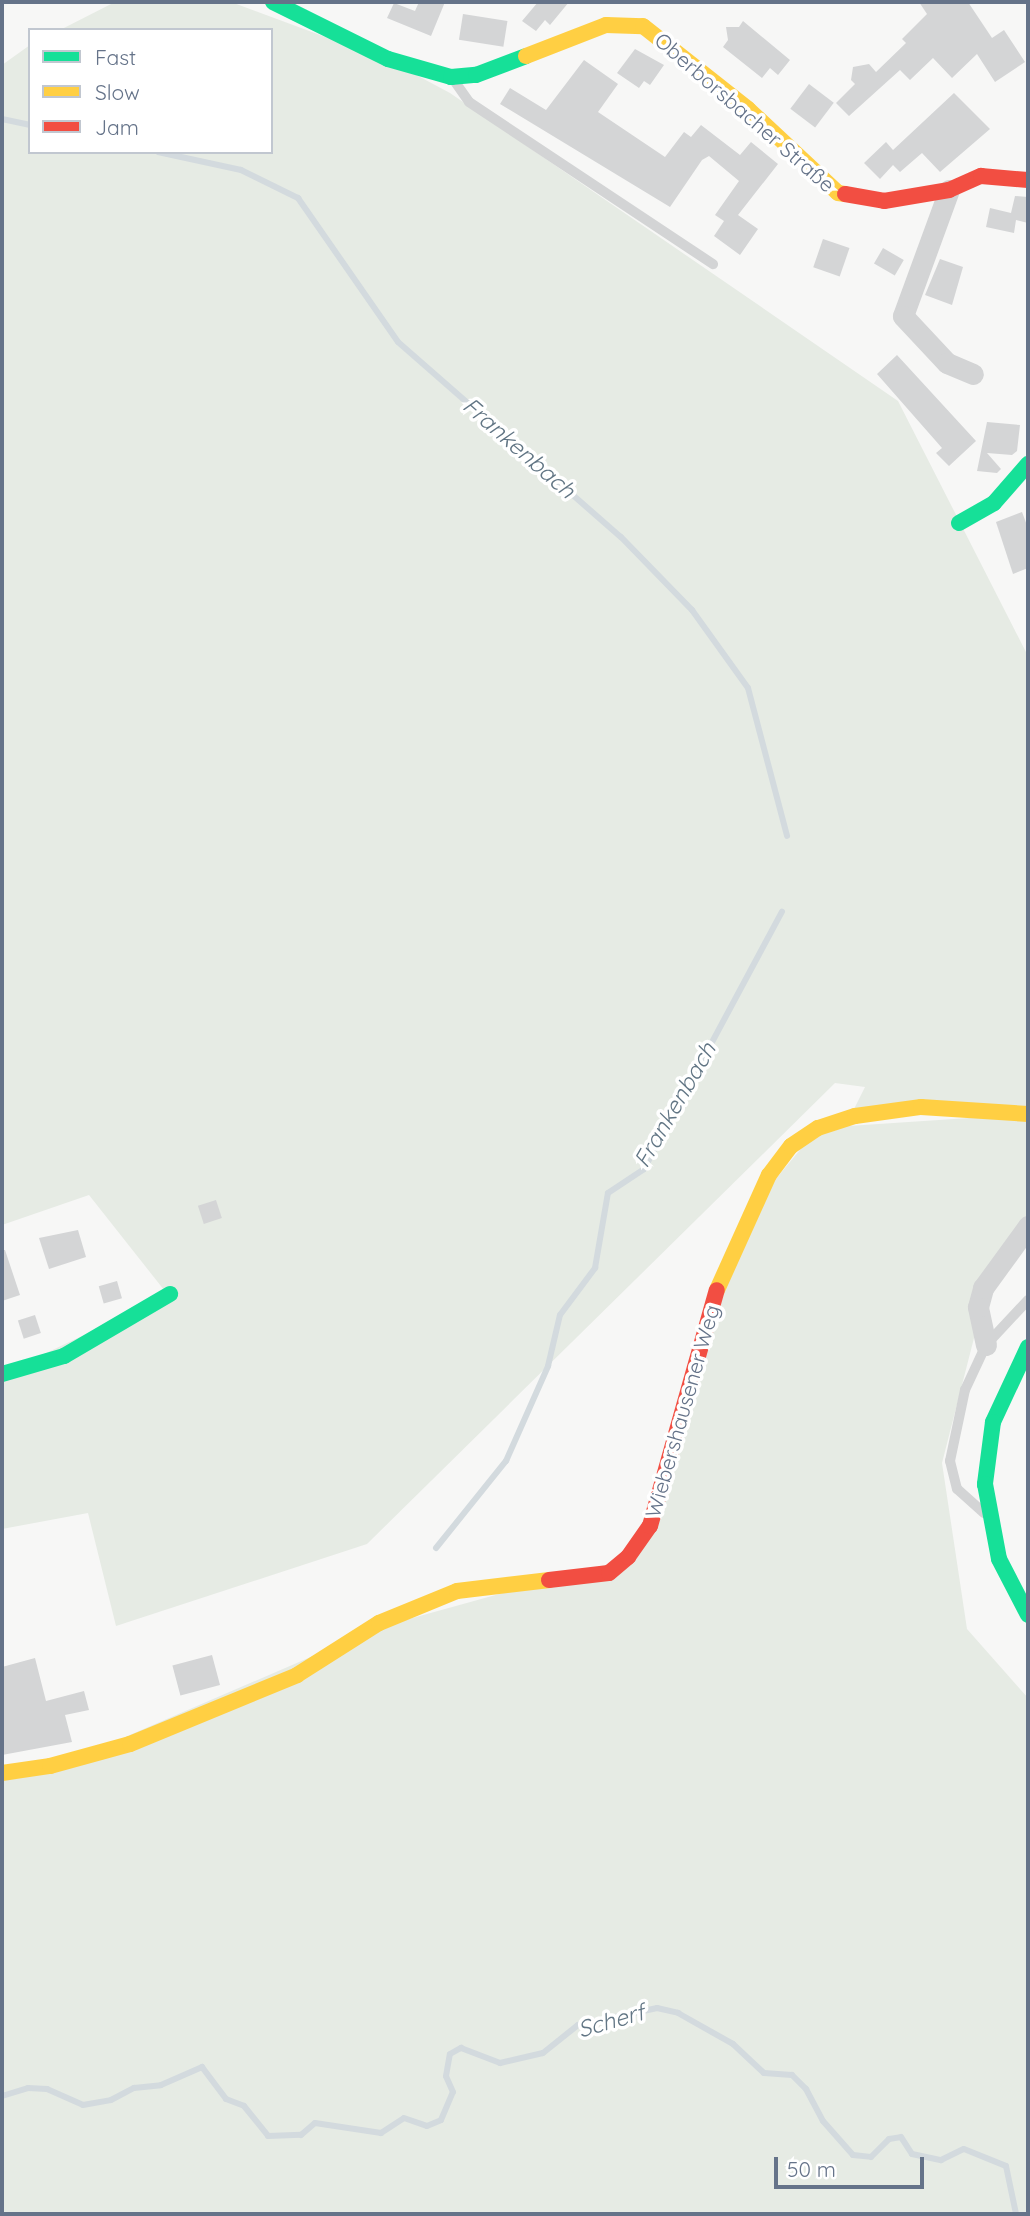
<!DOCTYPE html>
<meta charset="utf-8">
<style>
body{margin:0}
#map{position:relative;width:1030px;height:2216px;overflow:hidden;background:#f7f7f6;font-family:Quicksand,sans-serif}
div>[style]{position:absolute}
.green>*{inset:0;background:#e6ebe4}
.stream>*{height:6px;margin:-3px;padding:0 3px;transform-origin:3px;border-radius:3px;background:#d3dade}
.building>*{inset:0;background:#d4d5d6;transform-origin:0 0}
.lane>*{height:10px;margin:-5px;padding:0 5px;transform-origin:5px;border-radius:5px;background:#d3d4d5}
.street>*{height:21px;margin:-10.5px;padding:0 10.5px;transform-origin:10.5px;border-radius:10.5px;background:#d3d4d5}
.fast>*{height:16px;margin:-8px;padding:0 8px;transform-origin:8px;border-radius:8px;background:#16e098}
.slow>*{height:16px;margin:-8px;padding:0 8px;transform-origin:8px;border-radius:8px;background:#ffcf43}
.jam>*{height:16px;margin:-8px;padding:0 8px;transform-origin:8px;border-radius:8px;background:#f24e42}
span{translate:-50% -50%;white-space:nowrap;text-align:center;line-height:1.15;-webkit-text-stroke:7px #fff;paint-order:stroke}
.street-label{font-size:21px;color:#657389}
.water-label{font-size:23px;color:#617584;font-style:italic}
.frame{position:absolute;inset:0;border:4px solid #657389;pointer-events:none}
.legend{position:absolute;left:28px;top:28px;width:245px;height:126px;box-sizing:border-box;background:#fff;border:2px solid #c1c7d0;margin:0;padding:9px 12px;list-style:none;font-size:21px;color:#657389}
.legend li{display:flex;align-items:center;gap:14px;height:35px}
.legend b{width:35px;border:2px solid #c1c7d0}
.scale{position:absolute;left:774px;top:2157px;width:150px;height:32px;box-sizing:border-box;border:4px solid #657389;border-top:0;padding-left:9px;font-size:21px;line-height:24px;white-space:nowrap;color:#657389;-webkit-text-stroke:5px #fff;paint-order:stroke}
</style>
<div id="map">
<div class="green">
<i style="clip-path:polygon(115px 2px,231px 2px,390px 61px,450px 93px,898px 401px,1028px 656px,1028px 1111px,854px 1109px,865px 1087px,835px 1083px,367px 1544px,116px 1626px,88px 1513px,2px 1529px,2px 1374px,168px 1295px,89px 1195px,2px 1225px,2px 65px,30px 45px,30px 152px,271px 152px,271px 30px,60px 30px)"></i>
<i style="clip-path:polygon(1028px 1114px,1028px 1226px,1008px 1253px,974px 1338px,942px 1463px,967px 1629px,1028px 1698px,1028px 2214px,2px 2214px,2px 1778px,51px 1769px,380px 1627px,630px 1558px,756px 1203px,818px 1128px)"></i>
</div>
<div class="stream">
<i style="left:2px;top:119px;width:29px;rotate:12deg"></i>
<i style="left:158px;top:152px;width:85px;rotate:12.2deg"></i>
<i style="left:241px;top:170px;width:64px;rotate:26.2deg"></i>
<i style="left:298px;top:198px;width:175px;rotate:55.2deg"></i>
<i style="left:398px;top:342px;width:296px;rotate:41.2deg"></i>
<i style="left:621px;top:537px;width:102px;rotate:45.8deg"></i>
<i style="left:692px;top:610px;width:96px;rotate:54.3deg"></i>
<i style="left:748px;top:688px;width:153px;rotate:75.2deg"></i>
<i style="left:436px;top:1548px;width:112px;rotate:-51.2deg"></i>
<i style="left:506px;top:1461px;width:104px;rotate:-66.1deg"></i>
<i style="left:548px;top:1366px;width:52px;rotate:-76.8deg"></i>
<i style="left:560px;top:1315px;width:59px;rotate:-53.3deg"></i>
<i style="left:595px;top:1268px;width:76px;rotate:-80.2deg"></i>
<i style="left:608px;top:1193px;width:43px;rotate:-33.7deg"></i>
<i style="left:644px;top:1169px;width:292px;rotate:-61.8deg"></i>
<i style="left:2px;top:2096px;width:27px;rotate:-17deg"></i>
<i style="left:28px;top:2088px;width:19px;rotate:3deg"></i>
<i style="left:47px;top:2089px;width:39px;rotate:24deg"></i>
<i style="left:83px;top:2105px;width:28px;rotate:-10deg"></i>
<i style="left:111px;top:2100px;width:26px;rotate:-28deg"></i>
<i style="left:134px;top:2088px;width:27px;rotate:-6deg"></i>
<i style="left:161px;top:2085px;width:45px;rotate:-23.7deg"></i>
<i style="left:202px;top:2067px;width:40px;rotate:53deg"></i>
<i style="left:226px;top:2099px;width:19px;rotate:21deg"></i>
<i style="left:244px;top:2106px;width:38px;rotate:51deg"></i>
<i style="left:268px;top:2136px;width:33px;rotate:-2deg"></i>
<i style="left:301px;top:2135px;width:18px;rotate:-41deg"></i>
<i style="left:315px;top:2123px;width:67px;rotate:8.6deg"></i>
<i style="left:381px;top:2133px;width:27px;rotate:-33deg"></i>
<i style="left:404px;top:2118px;width:24px;rotate:19deg"></i>
<i style="left:427px;top:2126px;width:15px;rotate:-23deg"></i>
<i style="left:441px;top:2120px;width:30px;rotate:-67deg"></i>
<i style="left:453px;top:2092px;width:17px;rotate:-114deg"></i>
<i style="left:446px;top:2076px;width:22px;rotate:-80deg"></i>
<i style="left:450px;top:2054px;width:13px;rotate:-29deg"></i>
<i style="left:461px;top:2048px;width:42px;rotate:21deg"></i>
<i style="left:500px;top:2063px;width:44px;rotate:-13.1deg"></i>
<i style="left:543px;top:2053px;width:45px;rotate:-38.7deg"></i>
<i style="left:578px;top:2025px;width:81px;rotate:-12.1deg"></i>
<i style="left:657px;top:2008px;width:22px;rotate:13deg"></i>
<i style="left:678px;top:2013px;width:63px;rotate:29.4deg"></i>
<i style="left:733px;top:2044px;width:42px;rotate:43.1deg"></i>
<i style="left:764px;top:2073px;width:28px;rotate:4deg"></i>
<i style="left:792px;top:2075px;width:20px;rotate:45deg"></i>
<i style="left:806px;top:2089px;width:36px;rotate:62deg"></i>
<i style="left:823px;top:2121px;width:45px;rotate:48.6deg"></i>
<i style="left:853px;top:2155px;width:18px;rotate:6deg"></i>
<i style="left:871px;top:2157px;width:25px;rotate:-45deg"></i>
<i style="left:889px;top:2139px;width:12px;rotate:-9deg"></i>
<i style="left:901px;top:2137px;width:20px;rotate:57deg"></i>
<i style="left:912px;top:2154px;width:30px;rotate:12deg"></i>
<i style="left:941px;top:2160px;width:25px;rotate:-26deg"></i>
<i style="left:964px;top:2149px;width:45px;rotate:22deg"></i>
<i style="left:1006px;top:2166px;width:49px;rotate:78.2deg"></i>
</div>
<div class="building">
<i style="clip-path:polygon(419px 2px,445px 2px,431px 36px,387px 18px,394px 3px,415px 11px)"></i>
<i style="clip-path:polygon(538px 2px,569px 2px,550px 25px,545px 20px,536px 31px,522px 21px)"></i>
<i style="clip-path:polygon(919px 2px,968px 2px,992px 38px,1004px 30px,1025px 62px,995px 82px,977px 54px,952px 78px,933px 58px,910px 80px,900px 70px,849px 116px,836px 103px,855px 84px,851px 80px,853px 67px,869px 64px,876px 72px,906px 43px,902px 39px,927px 14px)"></i>
<i style="left:463px;top:14px;width:45px;height:26px;rotate:9deg"></i>
<i style="clip-path:polygon(743px 21px,790px 60px,778px 75px,770px 68px,762px 78px,723px 47px,728px 40px,726px 27px,739px 27px)"></i>
<i style="clip-path:polygon(635px 49px,664px 65px,650px 85px,644px 81px,639px 88px,617px 73px)"></i>
<i style="clip-path:polygon(584px 60px,618px 84px,598px 112px,665px 157px,684px 132px,691px 137px,701px 125px,740px 155px,751px 142px,778px 164px,738px 215px,758px 229px,740px 255px,714px 236px,724px 221px,715px 215px,739px 181px,709px 156px,702px 160px,670px 207px,500px 104px,510px 88px,546px 110px)"></i>
<i style="left:809px;top:84px;width:31px;height:31px;rotate:37deg"></i>
<i style="clip-path:polygon(954px 93px,990px 129px,940px 172px,922px 153px,900px 172px,893px 165px,880px 179px,864px 163px,886px 142px,893px 150px)"></i>
<i style="clip-path:polygon(1015px 196px,1028px 197px,1028px 223px,1016px 220px,1014px 233px,986px 227px,990px 208px,1011px 213px)"></i>
<i style="left:823px;top:239px;width:28px;height:30px;rotate:19deg"></i>
<i style="left:883px;top:248px;width:24px;height:18px;rotate:30deg"></i>
<i style="clip-path:polygon(940px 259px,963px 267px,952px 305px,925px 295px)"></i>
<i style="clip-path:polygon(897px 355px,976px 441px,949px 466px,936px 453px,942px 448px,877px 374px)"></i>
<i style="clip-path:polygon(987px 422px,1020px 425px,1017px 451px,1012px 455px,987px 453px,1001px 469px,997px 473px,977px 471px)"></i>
<i style="clip-path:polygon(1022px 512px,1028px 528px,1028px 568px,1013px 574px,996px 522px)"></i>
<i style="left:216px;top:1200px;width:19px;height:19px;rotate:72deg"></i>
<i style="clip-path:polygon(78px 1230px,86px 1257px,49px 1269px,39px 1238px)"></i>
<i style="clip-path:polygon(2px 1250px,5px 1250px,20px 1295px,2px 1301px)"></i>
<i style="left:117px;top:1281px;width:18px;height:19px;rotate:74deg"></i>
<i style="left:35px;top:1315px;width:19px;height:18px;rotate:72deg"></i>
<i style="left:212px;top:1655px;width:31px;height:41px;rotate:75deg"></i>
<i style="clip-path:polygon(35px 1658px,46px 1701px,84px 1691px,89px 1710px,65px 1715px,72px 1742px,2px 1755px,2px 1667px)"></i>
</div>
<div class="lane">
<i style="left:453px;top:79px;width:28px;rotate:55deg"></i>
<i style="left:469px;top:102px;width:293px;rotate:33.6deg"></i>
<i style="left:984px;top:1513px;width:36px;rotate:-138deg"></i>
<i style="left:957px;top:1489px;width:29px;rotate:-104deg"></i>
<i style="left:950px;top:1461px;width:73px;rotate:-78.1deg"></i>
<i style="left:965px;top:1390px;width:50px;rotate:-65deg"></i>
<i style="left:986px;top:1345px;width:62px;rotate:-47deg"></i>
</div>
<div class="street">
<i style="left:949px;top:190px;width:134px;rotate:110.1deg"></i>
<i style="left:903px;top:316px;width:64px;rotate:46.9deg"></i>
<i style="left:947px;top:363px;width:28px;rotate:23deg"></i>
<i style="left:986px;top:1345px;width:39px;rotate:-102deg"></i>
<i style="left:978px;top:1307px;width:20px;rotate:-75deg"></i>
<i style="left:983px;top:1288px;width:77px;rotate:-54deg"></i>
</div>
<div class="fast">
<i style="left:273px;top:2px;width:128px;rotate:26.4deg"></i>
<i style="left:388px;top:59px;width:66px;rotate:15.9deg"></i>
<i style="left:451px;top:77px;width:25px;rotate:-5deg"></i>
<i style="left:476px;top:75px;width:53px;rotate:-20.8deg"></i>
<i style="left:959px;top:523px;width:40px;rotate:-29.7deg"></i>
<i style="left:994px;top:503px;width:52px;rotate:-48.9deg"></i>
<i style="left:1028px;top:1347px;width:83px;rotate:115deg"></i>
<i style="left:993px;top:1422px;width:63px;rotate:97.4deg"></i>
<i style="left:985px;top:1484px;width:76px;rotate:79.4deg"></i>
<i style="left:999px;top:1559px;width:63px;rotate:62.6deg"></i>
<i style="left:2px;top:1374px;width:65px;rotate:-16.2deg"></i>
<i style="left:64px;top:1356px;width:123px;rotate:-30.3deg"></i>
</div>
<div class="slow">
<i style="left:526px;top:56px;width:86px;rotate:-21.2deg"></i>
<i style="left:606px;top:25px;width:37px;rotate:2deg"></i>
<i style="left:643px;top:26px;width:134px;rotate:38.3deg"></i>
<i style="left:748px;top:109px;width:123px;rotate:43deg"></i>
<i style="left:838px;top:193px;width:7px;rotate:8deg"></i>
<i style="left:717px;top:1290px;width:126px;rotate:-65.7deg"></i>
<i style="left:769px;top:1175px;width:36px;rotate:-53deg"></i>
<i style="left:791px;top:1146px;width:32px;rotate:-34deg"></i>
<i style="left:818px;top:1128px;width:39px;rotate:-18deg"></i>
<i style="left:855px;top:1116px;width:67px;rotate:-7.8deg"></i>
<i style="left:921px;top:1107px;width:107px;rotate:3.7deg"></i>
<i style="left:2px;top:1773px;width:49px;rotate:-8.3deg"></i>
<i style="left:50px;top:1766px;width:83px;rotate:-15.4deg"></i>
<i style="left:130px;top:1744px;width:181px;rotate:-22.4deg"></i>
<i style="left:297px;top:1675px;width:97px;rotate:-32.4deg"></i>
<i style="left:379px;top:1623px;width:84px;rotate:-22.3deg"></i>
<i style="left:457px;top:1591px;width:93px;rotate:-6.8deg"></i>
</div>
<div class="jam">
<i style="left:845px;top:194px;width:40px;rotate:10deg"></i>
<i style="left:884px;top:201px;width:66px;rotate:-9.6deg"></i>
<i style="left:949px;top:190px;width:35px;rotate:-24deg"></i>
<i style="left:981px;top:176px;width:47px;rotate:4.9deg"></i>
<i style="left:549px;top:1580px;width:60px;rotate:-6.7deg"></i>
<i style="left:609px;top:1573px;width:25px;rotate:-40deg"></i>
<i style="left:628px;top:1557px;width:38px;rotate:-55deg"></i>
<i style="left:650px;top:1526px;width:245px;rotate:-74.2deg"></i>
</div>
<div class="street-label">
<span style="left:745px;top:112px;rotate:41deg">Oberborsbacher Straße</span>
<span style="left:682px;top:1411px;rotate:-74deg">Wiebershausener Weg</span>
</div>
<div class="water-label">
<span style="left:519px;top:448px;rotate:41deg">Frankenbach</span>
<span style="left:675px;top:1105px;rotate:-60deg">Frankenbach</span>
<span style="left:611px;top:2021px;rotate:-16deg">Scherf</span>
</div>
<div class="frame"></div>
<ul class="legend">
<li><b style="height:9px;background:#16e098"></b>Fast</li>
<li><b style="height:9px;background:#ffcf43"></b>Slow</li>
<li><b style="height:9px;background:#f24e42"></b>Jam</li>
</ul>
<div class="scale">50 m</div>
</div>
